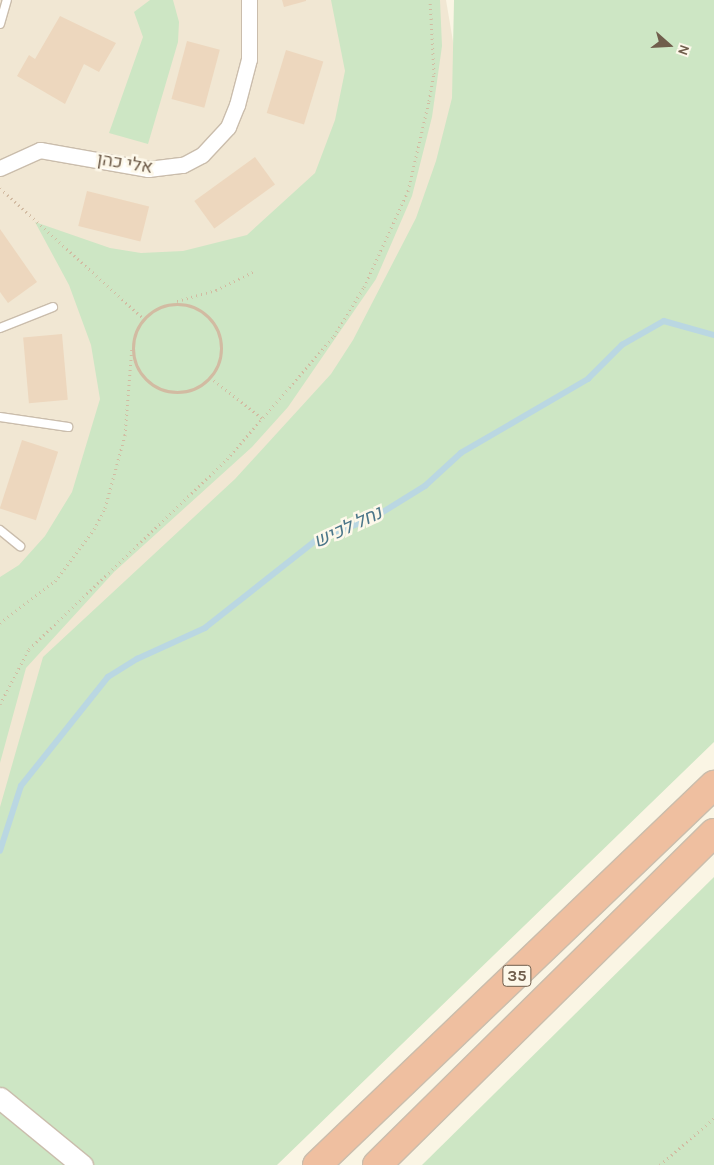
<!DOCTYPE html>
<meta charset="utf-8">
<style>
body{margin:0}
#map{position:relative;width:714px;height:1165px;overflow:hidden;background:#faf5e4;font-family:Karla,Heebo,sans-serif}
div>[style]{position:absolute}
.residential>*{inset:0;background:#f1e7d3}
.green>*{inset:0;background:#cde6c4}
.stream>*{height:5.5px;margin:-2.75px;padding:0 2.75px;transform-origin:2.75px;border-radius:2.75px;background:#bad7e2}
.building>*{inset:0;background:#edd7be;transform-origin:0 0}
.path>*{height:3px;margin-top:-1.5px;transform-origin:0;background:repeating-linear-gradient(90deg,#d2bba2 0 1px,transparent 0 5px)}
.path>.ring{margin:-1.5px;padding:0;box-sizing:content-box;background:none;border:3px solid #d2bba2;border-radius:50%}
.roads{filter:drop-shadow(1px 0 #cabdac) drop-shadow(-1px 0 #cabdac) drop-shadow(0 1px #cabdac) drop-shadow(0 -1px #cabdac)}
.lane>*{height:8px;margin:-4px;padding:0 4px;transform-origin:4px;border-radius:4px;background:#fff}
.street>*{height:15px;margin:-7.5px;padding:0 7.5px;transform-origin:7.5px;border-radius:7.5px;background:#fff}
.secondary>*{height:21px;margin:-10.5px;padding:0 10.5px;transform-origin:10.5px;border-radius:10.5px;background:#fff}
.highway>*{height:28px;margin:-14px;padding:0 14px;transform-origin:14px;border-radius:14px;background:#efbfa0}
span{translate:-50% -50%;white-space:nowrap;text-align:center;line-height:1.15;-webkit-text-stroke:5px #fdf8ea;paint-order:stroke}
.shield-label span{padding:1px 4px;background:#fdf8ea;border:1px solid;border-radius:4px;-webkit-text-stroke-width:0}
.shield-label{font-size:16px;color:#705e4c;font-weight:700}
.street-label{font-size:18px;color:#705e4c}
.water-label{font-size:19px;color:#4b7689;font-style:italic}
.north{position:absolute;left:644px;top:20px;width:50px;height:50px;-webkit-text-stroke:4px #fdf8ea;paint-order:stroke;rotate:109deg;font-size:14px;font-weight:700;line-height:20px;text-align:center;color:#705e4c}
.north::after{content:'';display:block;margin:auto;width:18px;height:22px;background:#705e4c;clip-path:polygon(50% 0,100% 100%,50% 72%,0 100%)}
</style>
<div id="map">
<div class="residential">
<i style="clip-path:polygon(0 0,446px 0,517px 422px,0 1165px)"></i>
</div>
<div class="green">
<i style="clip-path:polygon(150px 0,173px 0,179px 22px,178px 42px,148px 144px,109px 133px,143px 37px,134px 12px)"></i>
<i style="clip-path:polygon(331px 0,440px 0,442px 46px,432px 117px,412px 196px,376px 279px,288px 407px,252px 447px,114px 572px,26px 668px,0 763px,0 577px,19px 565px,45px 536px,72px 492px,100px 399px,91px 345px,69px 285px,35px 222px,110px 248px,141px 253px,183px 251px,247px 235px,315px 173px,335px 120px,345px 71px)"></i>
<i style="clip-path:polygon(454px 0,714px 0,714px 742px,277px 1165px,0 1165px,0 807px,43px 657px,235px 479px,331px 374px,353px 340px,416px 218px,436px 161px,452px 98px)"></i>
<i style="clip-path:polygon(714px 877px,714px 1165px,422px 1165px)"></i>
</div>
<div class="stream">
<i style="left:0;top:851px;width:68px;rotate:-72.1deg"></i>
<i style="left:21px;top:786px;width:139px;rotate:-51.4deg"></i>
<i style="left:108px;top:677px;width:34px;rotate:-32deg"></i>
<i style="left:137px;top:659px;width:75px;rotate:-24.5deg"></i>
<i style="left:205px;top:628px;width:140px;rotate:-38.3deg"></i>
<i style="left:315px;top:541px;width:65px;rotate:-21.8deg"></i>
<i style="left:375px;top:517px;width:59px;rotate:-31.8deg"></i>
<i style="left:425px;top:486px;width:49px;rotate:-42.5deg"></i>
<i style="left:461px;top:453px;width:147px;rotate:-30.2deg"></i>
<i style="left:588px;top:379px;width:48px;rotate:-45deg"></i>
<i style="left:622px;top:345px;width:48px;rotate:-29.7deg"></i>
<i style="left:664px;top:321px;width:52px;rotate:15.6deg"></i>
</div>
<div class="building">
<i style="clip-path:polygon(282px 0,306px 0,306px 1px,284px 7px)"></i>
<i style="clip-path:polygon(60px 16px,116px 43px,99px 72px,84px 64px,65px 104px,17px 76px,29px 55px,35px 59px)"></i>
<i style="left:187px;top:41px;width:34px;height:60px;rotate:15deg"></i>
<i style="left:286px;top:50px;width:39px;height:66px;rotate:17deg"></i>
<i style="left:255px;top:157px;width:34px;height:75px;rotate:54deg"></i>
<i style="left:87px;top:191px;width:64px;height:36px;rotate:14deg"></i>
<i style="clip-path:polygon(0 229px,37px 282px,8px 303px,0 292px)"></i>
<i style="left:62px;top:334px;width:66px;height:39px;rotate:85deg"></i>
<i style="left:22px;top:440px;width:38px;height:72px;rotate:18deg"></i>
</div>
<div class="path">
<i style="left:0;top:188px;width:193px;rotate:42.3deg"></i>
<i style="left:177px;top:301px;width:41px;rotate:-15.8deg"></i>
<i style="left:216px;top:290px;width:43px;rotate:-26deg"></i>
<i class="ring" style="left:133px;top:304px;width:85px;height:85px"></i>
<i style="left:210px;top:377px;width:66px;rotate:38.3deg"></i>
<i style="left:0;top:623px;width:69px;rotate:-37.4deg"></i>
<i style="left:55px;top:581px;width:65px;rotate:-53.1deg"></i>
<i style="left:94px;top:529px;width:24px;rotate:-62deg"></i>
<i style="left:105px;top:508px;width:76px;rotate:-74.7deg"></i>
<i style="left:125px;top:435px;width:88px;rotate:-85.5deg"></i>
<i style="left:0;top:704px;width:62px;rotate:-62.2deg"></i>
<i style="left:29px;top:649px;width:274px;rotate:-43.8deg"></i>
<i style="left:227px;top:459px;width:163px;rotate:-49deg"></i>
<i style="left:334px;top:336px;width:57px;rotate:-58.5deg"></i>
<i style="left:364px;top:287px;width:106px;rotate:-65.4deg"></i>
<i style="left:408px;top:191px;width:92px;rotate:-76.9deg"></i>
<i style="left:429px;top:101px;width:27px;rotate:-80deg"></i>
<i style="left:434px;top:74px;width:74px;rotate:-93.1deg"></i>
<i style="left:660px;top:1165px;width:72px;rotate:-41deg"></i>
</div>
<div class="roads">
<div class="lane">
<i style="left:0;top:24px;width:25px;rotate:-74deg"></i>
<i style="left:0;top:328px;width:57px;rotate:-21.6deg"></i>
<i style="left:0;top:417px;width:69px;rotate:8.4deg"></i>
<i style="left:0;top:530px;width:26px;rotate:39deg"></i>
</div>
<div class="street">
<i style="left:0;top:168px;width:44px;rotate:-24.2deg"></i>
<i style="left:40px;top:150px;width:110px;rotate:10deg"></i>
<i style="left:148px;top:169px;width:35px;rotate:-7deg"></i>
<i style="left:183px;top:165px;width:21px;rotate:-28deg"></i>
<i style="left:202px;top:155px;width:38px;rotate:-47deg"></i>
<i style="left:228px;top:127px;width:24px;rotate:-68deg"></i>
<i style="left:237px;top:105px;width:48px;rotate:-75.4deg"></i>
<i style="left:249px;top:59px;width:59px;rotate:-90deg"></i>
</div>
<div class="secondary">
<i style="left:0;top:1098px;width:106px;rotate:39.3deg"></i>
</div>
<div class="highway">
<i style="left:317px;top:1165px;width:550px;rotate:-43.75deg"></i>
<i style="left:377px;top:1165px;width:473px;rotate:-44.6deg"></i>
</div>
</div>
<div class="shield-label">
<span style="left:517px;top:976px">35</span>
</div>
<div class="street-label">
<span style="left:125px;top:163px;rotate:9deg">אלי כהן</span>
</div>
<div class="water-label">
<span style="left:348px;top:528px;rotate:-25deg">נחל לכיש</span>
</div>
<div class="north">N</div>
</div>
